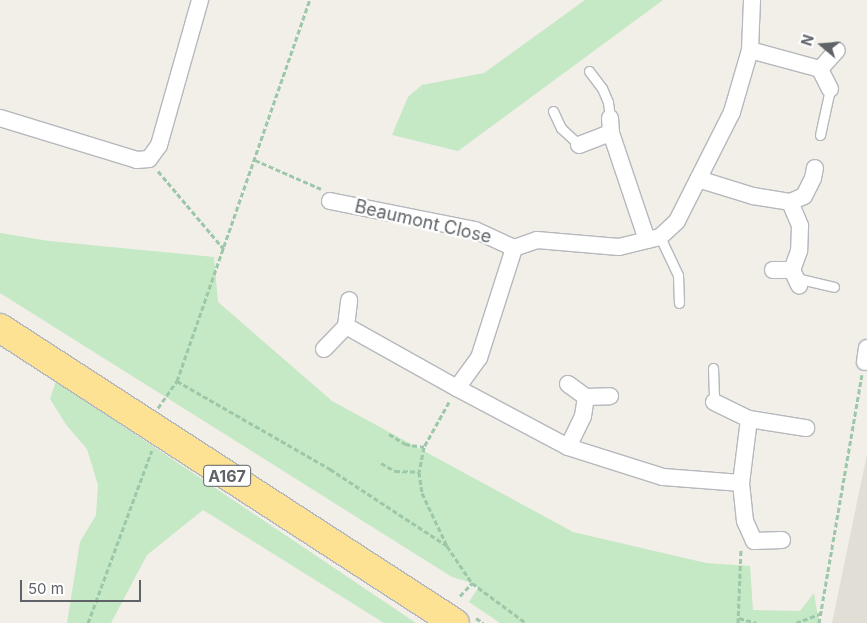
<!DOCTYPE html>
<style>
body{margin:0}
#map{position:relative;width:867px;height:623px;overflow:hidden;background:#f1efe8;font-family:Inter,sans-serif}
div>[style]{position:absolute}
.education>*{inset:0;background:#e1ded6}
.green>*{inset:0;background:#c5e8c5}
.path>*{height:3px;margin-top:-1.5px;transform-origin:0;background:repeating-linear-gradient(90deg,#9cc7a9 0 5px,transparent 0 7.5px)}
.roads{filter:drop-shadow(1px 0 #b5b8bc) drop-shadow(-1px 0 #b5b8bc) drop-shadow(0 1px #b5b8bc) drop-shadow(0 -1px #b5b8bc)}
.lane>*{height:9px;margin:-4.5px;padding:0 4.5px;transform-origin:4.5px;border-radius:4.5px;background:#fff}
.street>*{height:16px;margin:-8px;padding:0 8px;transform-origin:8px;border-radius:8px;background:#fff}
.highway>*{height:28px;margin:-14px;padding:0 14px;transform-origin:14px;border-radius:14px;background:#fde293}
span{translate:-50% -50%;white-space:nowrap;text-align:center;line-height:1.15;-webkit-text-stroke:4.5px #fff;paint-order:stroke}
.shield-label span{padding:1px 4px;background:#fff;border:1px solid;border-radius:4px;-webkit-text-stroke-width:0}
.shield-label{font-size:16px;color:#5f6368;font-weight:700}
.street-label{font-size:18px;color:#5f6368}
.north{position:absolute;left:797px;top:20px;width:50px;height:50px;-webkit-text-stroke:4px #fff;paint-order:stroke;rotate:288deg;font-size:14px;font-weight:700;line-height:20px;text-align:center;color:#5f6368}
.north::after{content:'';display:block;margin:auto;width:18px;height:22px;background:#5f6368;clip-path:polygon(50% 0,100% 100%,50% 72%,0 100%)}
.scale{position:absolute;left:20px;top:580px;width:121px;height:22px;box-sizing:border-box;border:2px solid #5f6368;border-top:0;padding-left:6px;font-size:15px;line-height:18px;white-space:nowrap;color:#5f6368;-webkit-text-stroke:4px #fff;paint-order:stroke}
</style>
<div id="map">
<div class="education">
<i style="clip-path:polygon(867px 454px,867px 623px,832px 623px)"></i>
</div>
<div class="green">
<i style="clip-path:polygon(585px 0,663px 0,458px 151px,392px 135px,408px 97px,422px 85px,484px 73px)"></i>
<i style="clip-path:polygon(0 233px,49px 241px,214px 257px,218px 302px,332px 401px,573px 532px,706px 563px,750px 566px,753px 610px,800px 611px,814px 593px,819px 623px,500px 623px,469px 602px,478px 588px,472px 583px,452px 577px,0 293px)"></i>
<i style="clip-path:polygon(56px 381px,416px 623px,384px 623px,203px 510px,147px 555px,111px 623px,67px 623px,80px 542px,96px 515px,98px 485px,87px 449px,67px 426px,50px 399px)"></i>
</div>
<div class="path">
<i style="left:255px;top:160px;width:72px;rotate:23.7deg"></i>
<i style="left:158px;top:171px;width:102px;rotate:49.8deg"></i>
<i style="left:177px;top:381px;width:177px;rotate:29.9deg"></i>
<i style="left:330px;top:469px;width:140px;rotate:33.3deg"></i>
<i style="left:449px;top:402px;width:51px;rotate:119.1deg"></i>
<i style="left:424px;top:447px;width:25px;rotate:101deg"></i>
<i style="left:419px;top:472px;width:21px;rotate:82deg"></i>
<i style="left:422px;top:493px;width:59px;rotate:64.7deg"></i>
<i style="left:447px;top:546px;width:45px;rotate:56deg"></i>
<i style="left:472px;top:583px;width:67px;rotate:36.5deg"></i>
<i style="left:158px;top:408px;width:33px;rotate:-55deg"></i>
<i style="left:177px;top:381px;width:404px;rotate:-70.8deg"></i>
<i style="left:389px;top:434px;width:19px;rotate:32deg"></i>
<i style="left:405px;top:444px;width:19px;rotate:9deg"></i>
<i style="left:381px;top:463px;width:16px;rotate:30deg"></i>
<i style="left:395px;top:471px;width:24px;rotate:2deg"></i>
<i style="left:460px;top:596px;width:18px;rotate:-47deg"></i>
<i style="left:476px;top:618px;width:9px;rotate:36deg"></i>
<i style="left:739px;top:618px;width:18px;rotate:16deg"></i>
<i style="left:88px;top:623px;width:184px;rotate:-69.7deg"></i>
<i style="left:738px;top:623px;width:74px;rotate:-87.7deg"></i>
<i style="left:796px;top:623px;width:26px;rotate:-21deg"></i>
<i style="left:819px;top:623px;width:252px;rotate:-80.2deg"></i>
</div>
<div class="roads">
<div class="lane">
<i style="left:589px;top:71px;width:21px;rotate:53deg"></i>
<i style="left:602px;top:88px;width:15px;rotate:67deg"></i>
<i style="left:608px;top:102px;width:16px;rotate:83deg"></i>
<i style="left:553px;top:111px;width:19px;rotate:65deg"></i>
<i style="left:561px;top:128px;width:25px;rotate:43deg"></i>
<i style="left:820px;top:135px;width:47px;rotate:-77.7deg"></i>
<i style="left:660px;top:237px;width:42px;rotate:64.7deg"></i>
<i style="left:678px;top:275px;width:28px;rotate:88deg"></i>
<i style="left:796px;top:278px;width:39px;rotate:13deg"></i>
<i style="left:713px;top:368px;width:34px;rotate:88deg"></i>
</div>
<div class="street">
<i style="left:750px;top:50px;width:73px;rotate:15.2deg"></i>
<i style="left:830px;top:89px;width:22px;rotate:-117deg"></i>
<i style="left:820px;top:69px;width:25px;rotate:-48deg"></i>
<i style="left:0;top:118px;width:143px;rotate:17deg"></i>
<i style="left:137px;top:160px;width:12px;rotate:-5deg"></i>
<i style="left:149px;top:159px;width:17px;rotate:-54deg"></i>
<i style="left:159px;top:145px;width:151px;rotate:-74.2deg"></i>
<i style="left:610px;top:118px;width:15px;rotate:86deg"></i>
<i style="left:611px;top:133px;width:113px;rotate:71.4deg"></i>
<i style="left:579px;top:145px;width:34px;rotate:-21deg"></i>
<i style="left:698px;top:179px;width:58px;rotate:17.2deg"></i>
<i style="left:753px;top:196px;width:37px;rotate:9deg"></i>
<i style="left:790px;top:202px;width:26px;rotate:67deg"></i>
<i style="left:800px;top:226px;width:25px;rotate:92deg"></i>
<i style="left:799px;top:251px;width:20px;rotate:110deg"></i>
<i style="left:792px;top:270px;width:19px;rotate:180deg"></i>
<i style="left:330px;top:201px;width:148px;rotate:11.3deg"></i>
<i style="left:475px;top:230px;width:43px;rotate:24.8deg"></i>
<i style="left:790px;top:202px;width:15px;rotate:-23deg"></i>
<i style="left:804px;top:196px;width:20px;rotate:-63deg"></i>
<i style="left:813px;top:178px;width:10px;rotate:-79deg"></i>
<i style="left:792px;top:270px;width:17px;rotate:65deg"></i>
<i style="left:346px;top:326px;width:127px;rotate:29.2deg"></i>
<i style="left:324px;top:349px;width:32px;rotate:-46deg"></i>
<i style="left:346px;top:326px;width:26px;rotate:-83deg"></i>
<i style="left:865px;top:362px;width:14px;rotate:-82deg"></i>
<i style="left:568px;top:384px;width:22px;rotate:36deg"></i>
<i style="left:586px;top:397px;width:24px;rotate:-2deg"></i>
<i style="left:714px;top:402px;width:39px;rotate:26deg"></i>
<i style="left:749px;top:419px;width:58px;rotate:9deg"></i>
<i style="left:749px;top:419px;width:64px;rotate:97.1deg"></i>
<i style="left:741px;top:483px;width:78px;rotate:-175.6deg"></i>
<i style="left:663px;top:477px;width:100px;rotate:-162.5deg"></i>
<i style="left:568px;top:447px;width:126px;rotate:-152deg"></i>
<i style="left:457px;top:388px;width:37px;rotate:-54deg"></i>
<i style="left:479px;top:358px;width:115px;rotate:-72.3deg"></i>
<i style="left:514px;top:248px;width:24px;rotate:-19deg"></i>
<i style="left:537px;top:240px;width:82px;rotate:4.9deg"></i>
<i style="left:619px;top:247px;width:42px;rotate:-13.7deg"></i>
<i style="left:660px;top:237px;width:23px;rotate:-43deg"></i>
<i style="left:677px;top:221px;width:122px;rotate:-63.2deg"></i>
<i style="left:732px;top:112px;width:65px;rotate:-73.8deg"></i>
<i style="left:750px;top:50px;width:50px;rotate:-87.7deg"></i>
<i style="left:568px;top:447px;width:34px;rotate:-64deg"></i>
<i style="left:583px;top:416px;width:19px;rotate:-81deg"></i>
<i style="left:741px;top:483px;width:38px;rotate:84deg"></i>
<i style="left:745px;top:521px;width:22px;rotate:66deg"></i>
<i style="left:754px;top:541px;width:28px;rotate:-2deg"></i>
</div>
<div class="highway">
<i style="left:0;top:328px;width:542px;rotate:32.96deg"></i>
</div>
</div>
<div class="shield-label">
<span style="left:227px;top:476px">A167</span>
</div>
<div class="street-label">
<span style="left:423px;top:222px;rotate:13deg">Beaumont Close</span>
</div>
<div class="north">N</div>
<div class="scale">50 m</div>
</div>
